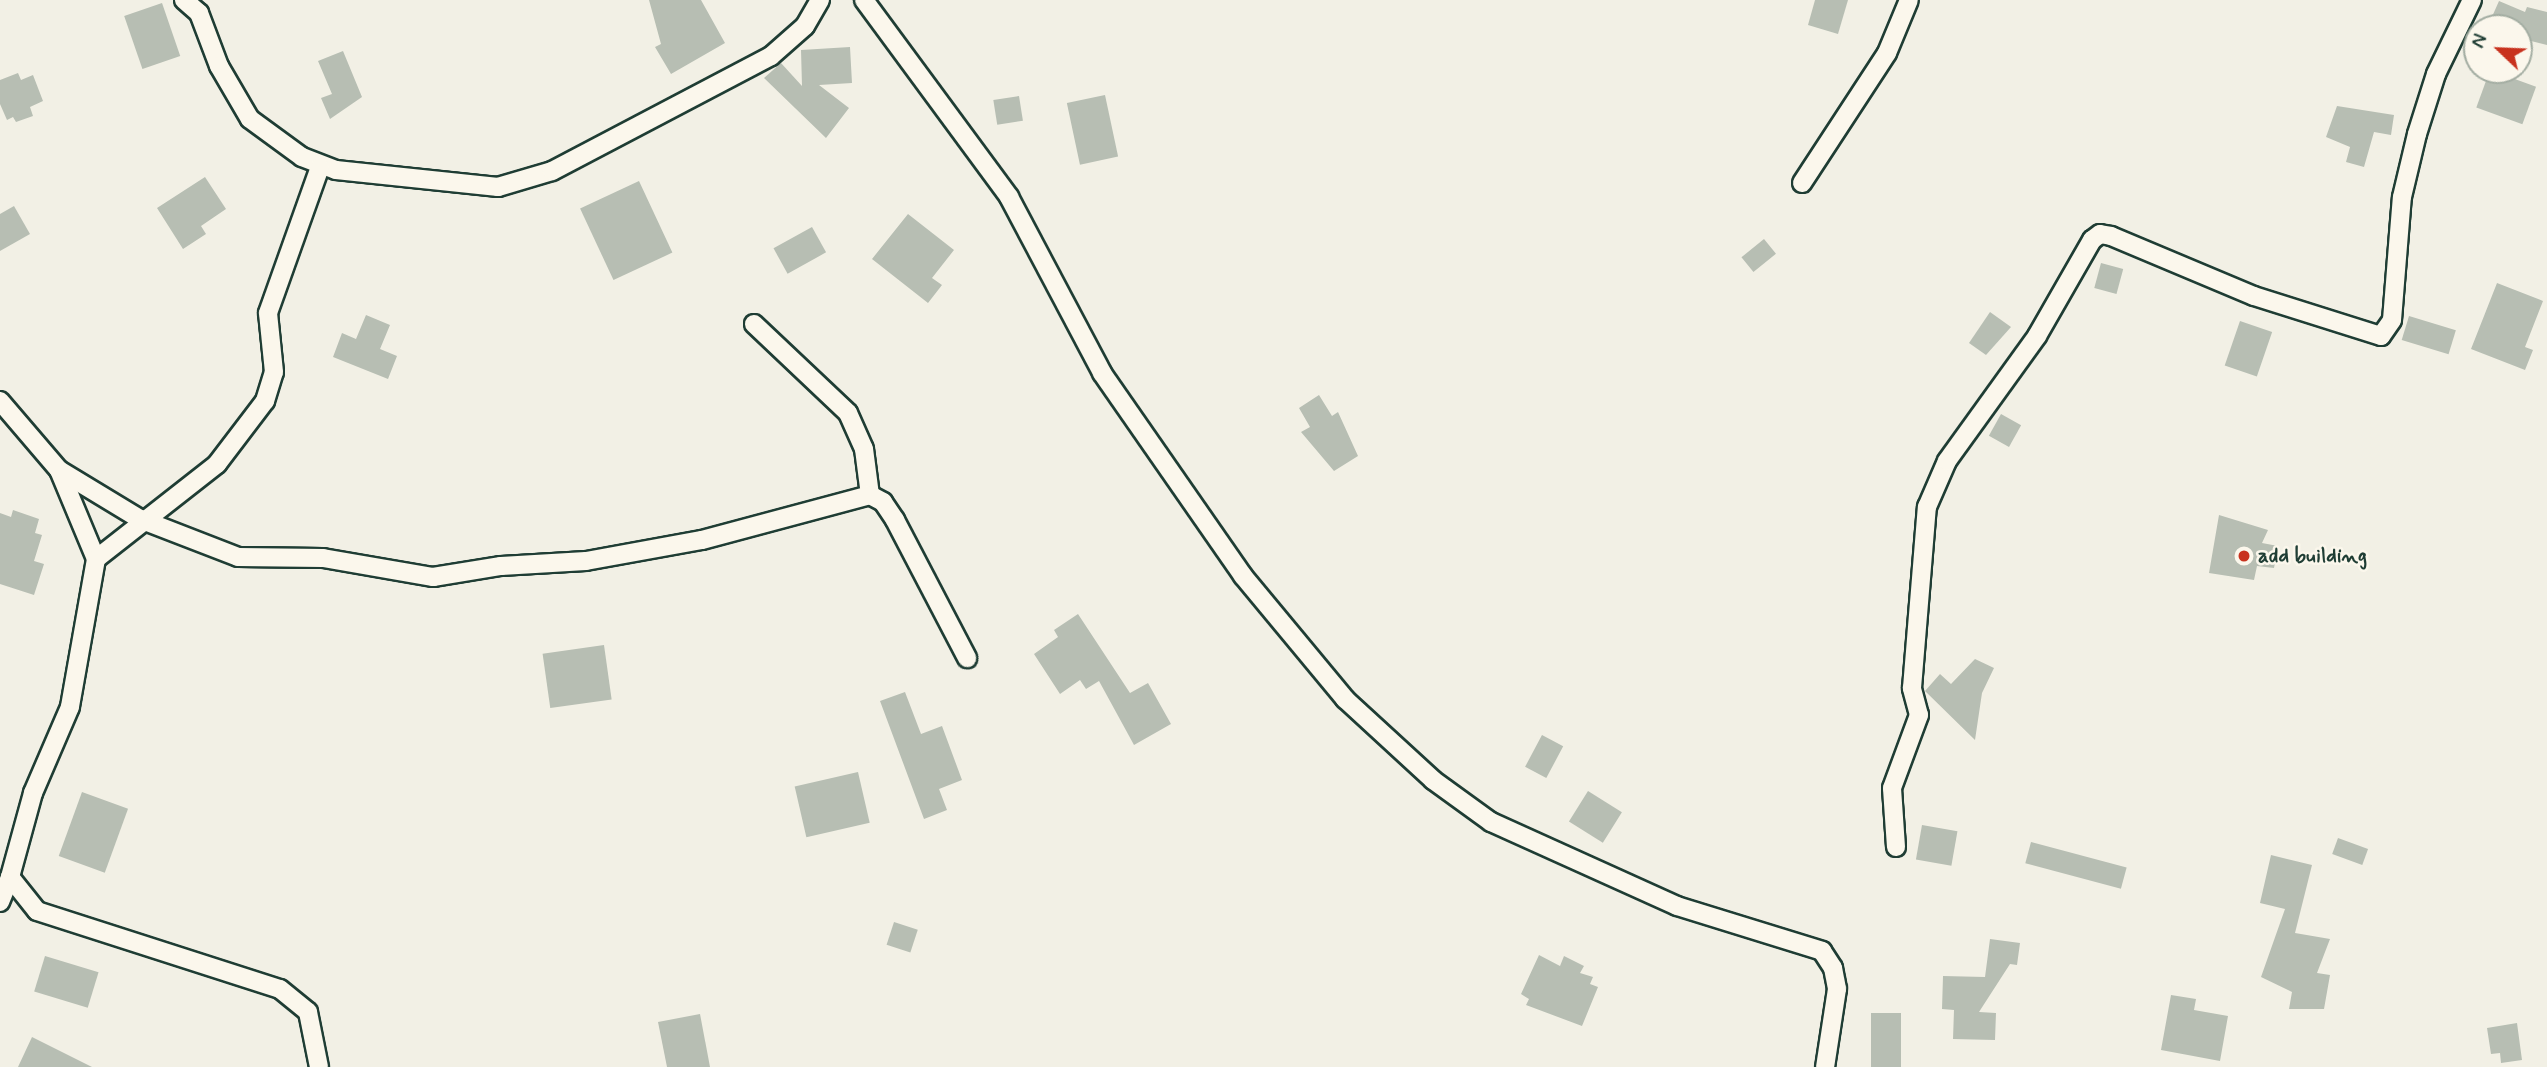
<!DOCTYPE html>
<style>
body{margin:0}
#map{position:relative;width:2547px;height:1067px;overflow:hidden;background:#f2f0e5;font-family:Mynerve,sans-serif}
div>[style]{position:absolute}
.building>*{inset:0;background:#b7beb3;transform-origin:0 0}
.roads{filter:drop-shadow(2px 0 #1f3d34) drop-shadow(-2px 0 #1f3d34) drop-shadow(0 2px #1f3d34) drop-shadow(0 -2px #1f3d34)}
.minor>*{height:18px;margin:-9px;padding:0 9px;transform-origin:9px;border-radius:9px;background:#fbf7ec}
.dots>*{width:19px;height:19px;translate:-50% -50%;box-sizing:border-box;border:4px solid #fbf7ec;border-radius:50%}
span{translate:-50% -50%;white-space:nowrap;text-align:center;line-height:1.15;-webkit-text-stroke:5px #fbf7ec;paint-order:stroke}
.poi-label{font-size:21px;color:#1f3d34;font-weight:700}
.left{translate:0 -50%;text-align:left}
.north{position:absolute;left:2463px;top:14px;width:70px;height:70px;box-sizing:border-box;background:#fbf7ec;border:2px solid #a3ada2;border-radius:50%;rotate:293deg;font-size:19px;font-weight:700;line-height:28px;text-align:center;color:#1f3d34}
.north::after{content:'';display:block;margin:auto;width:24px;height:32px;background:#c8321e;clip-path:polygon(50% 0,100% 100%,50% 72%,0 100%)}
</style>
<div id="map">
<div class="building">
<i style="clip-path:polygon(649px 0,701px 0,725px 43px,671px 74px,655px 47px,661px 44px)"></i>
<i style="clip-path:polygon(1815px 0,1848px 0,1838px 34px,1808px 25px)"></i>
<i style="clip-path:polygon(2499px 1px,2525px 12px,2527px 7px,2547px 12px,2547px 45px,2519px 38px,2522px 28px,2487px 28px)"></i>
<i style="left:162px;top:3px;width:56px;height:40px;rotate:71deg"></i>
<i style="clip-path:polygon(850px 47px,852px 83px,819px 85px,849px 108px,826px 138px,764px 78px,781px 63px,802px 86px,801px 50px)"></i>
<i style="clip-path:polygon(343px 51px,362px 97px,330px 119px,321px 98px,332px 94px,318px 61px)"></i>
<i style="left:2490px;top:70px;width:49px;height:40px;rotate:20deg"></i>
<i style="clip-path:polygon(18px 73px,21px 80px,33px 75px,43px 101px,30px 107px,33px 116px,16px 122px,13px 117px,7px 120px,0 104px,0 80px)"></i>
<i style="left:1105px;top:95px;width:63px;height:39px;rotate:78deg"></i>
<i style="left:1019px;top:96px;width:25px;height:26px;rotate:81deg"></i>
<i style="clip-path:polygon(2337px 106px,2394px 115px,2391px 135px,2374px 132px,2364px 167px,2346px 162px,2350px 147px,2326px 137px)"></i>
<i style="clip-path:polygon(205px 177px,226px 209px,201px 226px,206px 234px,183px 249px,157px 208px)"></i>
<i style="left:639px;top:181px;width:79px;height:65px;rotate:65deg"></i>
<i style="clip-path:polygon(14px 206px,30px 234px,0 251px,0 214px)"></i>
<i style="clip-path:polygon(908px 214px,954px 250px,932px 278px,942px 285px,928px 303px,872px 259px)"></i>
<i style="left:812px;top:227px;width:29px;height:44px;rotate:61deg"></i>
<i style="left:1764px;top:239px;width:19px;height:29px;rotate:51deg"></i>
<i style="left:2101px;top:263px;width:23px;height:26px;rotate:15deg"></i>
<i style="clip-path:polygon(2497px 283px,2543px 301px,2525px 347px,2533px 350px,2525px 370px,2471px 349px)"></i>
<i style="clip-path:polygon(1990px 312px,2011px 327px,1986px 355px,1969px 343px)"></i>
<i style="clip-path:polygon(366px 315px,390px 325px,380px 349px,397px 356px,388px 379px,333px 357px,342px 333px,356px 339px)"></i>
<i style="left:2409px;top:316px;width:49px;height:25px;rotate:17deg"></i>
<i style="left:2240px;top:321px;width:34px;height:47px;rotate:19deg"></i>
<i style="clip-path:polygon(1319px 395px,1332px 416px,1338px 412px,1358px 456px,1334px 471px,1301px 432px,1310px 427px,1299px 408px)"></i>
<i style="left:2001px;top:414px;width:23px;height:25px;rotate:29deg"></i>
<i style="clip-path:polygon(13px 510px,39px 519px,35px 533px,42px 535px,34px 561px,44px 564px,34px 595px,0 584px,0 513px,11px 517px)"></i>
<i style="clip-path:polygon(2219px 515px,2268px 530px,2262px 543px,2278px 546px,2274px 568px,2257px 566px,2254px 580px,2209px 573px)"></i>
<i style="clip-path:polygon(1078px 614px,1130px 693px,1148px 683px,1171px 724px,1134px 745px,1099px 681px,1086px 689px,1080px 680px,1060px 694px,1034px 654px,1058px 637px,1054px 630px)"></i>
<i style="left:604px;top:645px;width:55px;height:62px;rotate:82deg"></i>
<i style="clip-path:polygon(1975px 659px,1994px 668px,1982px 693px,1975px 740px,1925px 691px,1940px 674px,1951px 684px)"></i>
<i style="clip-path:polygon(905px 692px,921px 734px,942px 726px,962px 780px,939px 789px,947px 810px,924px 819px,880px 701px)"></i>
<i style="left:1542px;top:735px;width:24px;height:36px;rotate:28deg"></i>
<i style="left:858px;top:772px;width:52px;height:65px;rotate:77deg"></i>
<i style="left:1588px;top:791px;width:40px;height:36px;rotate:32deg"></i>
<i style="left:82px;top:792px;width:49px;height:68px;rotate:20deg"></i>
<i style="left:1922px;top:825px;width:36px;height:35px;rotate:10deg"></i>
<i style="left:2338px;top:838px;width:32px;height:17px;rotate:20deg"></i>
<i style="left:2031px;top:842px;width:99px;height:22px;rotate:15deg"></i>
<i style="clip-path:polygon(2271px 855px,2312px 865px,2295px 933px,2330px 939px,2317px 973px,2330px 975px,2324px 1009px,2289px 1009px,2292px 992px,2261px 977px,2285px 909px,2260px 903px)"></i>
<i style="left:894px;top:922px;width:25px;height:24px;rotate:18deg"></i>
<i style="clip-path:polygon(1990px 939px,2020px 943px,2017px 965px,2010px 964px,1979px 1012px,1996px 1013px,1995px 1040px,1953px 1039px,1954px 1010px,1942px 1009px,1943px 976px,1985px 977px)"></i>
<i style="clip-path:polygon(1539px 955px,1560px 966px,1564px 956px,1584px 966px,1580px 973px,1593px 977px,1590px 984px,1598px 987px,1582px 1026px,1526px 1005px,1529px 999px,1521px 994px)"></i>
<i style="left:45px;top:956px;width:56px;height:37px;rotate:17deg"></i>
<i style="clip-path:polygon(2171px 995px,2196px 999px,2194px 1010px,2228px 1016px,2220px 1061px,2161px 1050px)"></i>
<i style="left:1871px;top:1013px;width:30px;height:54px"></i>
<i style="clip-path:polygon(700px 1014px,710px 1067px,667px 1067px,658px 1022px)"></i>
<i style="clip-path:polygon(2517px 1023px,2522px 1060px,2501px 1063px,2500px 1053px,2491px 1054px,2487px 1028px)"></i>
<i style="clip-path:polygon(32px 1037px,92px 1067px,18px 1067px)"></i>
</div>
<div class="roads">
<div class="minor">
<i style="left:184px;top:0;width:20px;rotate:41deg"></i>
<i style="left:199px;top:13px;width:57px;rotate:69.3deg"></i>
<i style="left:219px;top:66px;width:61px;rotate:59.7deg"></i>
<i style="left:250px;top:119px;width:64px;rotate:36.2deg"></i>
<i style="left:302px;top:157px;width:36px;rotate:21deg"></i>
<i style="left:336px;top:170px;width:163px;rotate:6deg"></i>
<i style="left:498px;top:187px;width:56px;rotate:-16.5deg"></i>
<i style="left:552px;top:171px;width:247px;rotate:-27.7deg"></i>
<i style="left:771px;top:56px;width:45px;rotate:-41.4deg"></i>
<i style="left:805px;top:26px;width:30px;rotate:-60deg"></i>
<i style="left:864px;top:0;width:245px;rotate:53.6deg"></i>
<i style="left:1009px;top:197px;width:199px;rotate:62.1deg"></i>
<i style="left:1102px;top:373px;width:247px;rotate:55.2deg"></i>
<i style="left:1243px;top:576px;width:160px;rotate:50.3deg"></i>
<i style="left:1345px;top:699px;width:120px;rotate:42.6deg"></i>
<i style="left:1433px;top:780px;width:72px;rotate:35.9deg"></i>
<i style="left:1491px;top:822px;width:204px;rotate:24.3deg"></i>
<i style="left:1677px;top:906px;width:152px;rotate:17.2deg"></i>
<i style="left:1822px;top:951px;width:20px;rotate:57deg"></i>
<i style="left:1833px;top:968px;width:21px;rotate:79deg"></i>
<i style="left:1837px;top:989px;width:79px;rotate:98.7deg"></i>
<i style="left:1802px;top:183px;width:155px;rotate:-56.8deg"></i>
<i style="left:1887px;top:53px;width:57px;rotate:-67.5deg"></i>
<i style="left:754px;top:324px;width:129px;rotate:43.4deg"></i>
<i style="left:848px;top:413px;width:39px;rotate:66deg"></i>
<i style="left:864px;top:449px;width:46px;rotate:82.6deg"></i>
<i style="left:0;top:401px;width:91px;rotate:49.5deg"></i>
<i style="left:59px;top:470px;width:96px;rotate:67.4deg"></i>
<i style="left:96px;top:559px;width:150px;rotate:100deg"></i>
<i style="left:70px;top:707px;width:94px;rotate:113.3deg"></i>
<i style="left:33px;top:793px;width:87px;rotate:105.3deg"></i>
<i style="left:10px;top:877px;width:43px;rotate:51.5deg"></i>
<i style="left:37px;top:911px;width:255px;rotate:17.8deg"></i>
<i style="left:280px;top:989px;width:36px;rotate:39deg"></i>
<i style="left:308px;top:1012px;width:56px;rotate:78.7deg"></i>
<i style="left:59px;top:470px;width:95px;rotate:31.2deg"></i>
<i style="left:140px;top:519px;width:105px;rotate:21.2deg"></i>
<i style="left:238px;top:557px;width:85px;rotate:0.7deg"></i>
<i style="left:323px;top:558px;width:112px;rotate:9.8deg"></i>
<i style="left:433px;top:577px;width:69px;rotate:-9.2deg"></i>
<i style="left:501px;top:566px;width:85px;rotate:-3.4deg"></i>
<i style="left:586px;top:561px;width:118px;rotate:-10.3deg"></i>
<i style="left:702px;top:540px;width:174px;rotate:-15deg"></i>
<i style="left:870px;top:495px;width:15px;rotate:28deg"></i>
<i style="left:883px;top:502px;width:22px;rotate:56deg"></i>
<i style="left:895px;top:520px;width:156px;rotate:62.4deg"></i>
<i style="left:96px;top:559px;width:154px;rotate:-38.1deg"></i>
<i style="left:217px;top:464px;width:79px;rotate:-52.7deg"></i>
<i style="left:265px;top:401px;width:30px;rotate:-73deg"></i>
<i style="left:274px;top:372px;width:59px;rotate:-95.8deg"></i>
<i style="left:268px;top:313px;width:155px;rotate:-70.4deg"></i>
<i style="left:1896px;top:847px;width:59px;rotate:-93.9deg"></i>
<i style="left:1892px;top:788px;width:78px;rotate:-69.7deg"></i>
<i style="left:1919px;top:715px;width:28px;rotate:-105deg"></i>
<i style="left:1912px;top:688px;width:182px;rotate:-85.3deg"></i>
<i style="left:1927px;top:507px;width:50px;rotate:-66.5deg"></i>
<i style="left:1947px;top:461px;width:154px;rotate:-54.2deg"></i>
<i style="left:2037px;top:336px;width:111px;rotate:-60.2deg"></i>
<i style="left:2092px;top:240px;width:10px;rotate:-37deg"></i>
<i style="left:2100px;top:234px;width:11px;rotate:10deg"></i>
<i style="left:2111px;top:236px;width:155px;rotate:22.8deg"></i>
<i style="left:2254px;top:296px;width:133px;rotate:17.5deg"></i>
<i style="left:2381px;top:336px;width:19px;rotate:-55deg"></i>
<i style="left:2392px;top:320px;width:123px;rotate:-85.4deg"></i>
<i style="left:2402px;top:197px;width:65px;rotate:-76.6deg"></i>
<i style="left:2417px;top:134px;width:63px;rotate:-72.4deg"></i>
<i style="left:2436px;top:74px;width:82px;rotate:-64.1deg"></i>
<i style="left:0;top:902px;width:27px;rotate:-68deg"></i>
</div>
</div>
<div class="dots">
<i style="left:2244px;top:556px;background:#c8321e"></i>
</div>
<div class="poi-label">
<span class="left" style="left:2258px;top:556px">add building</span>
</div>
<div class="north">N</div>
</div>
